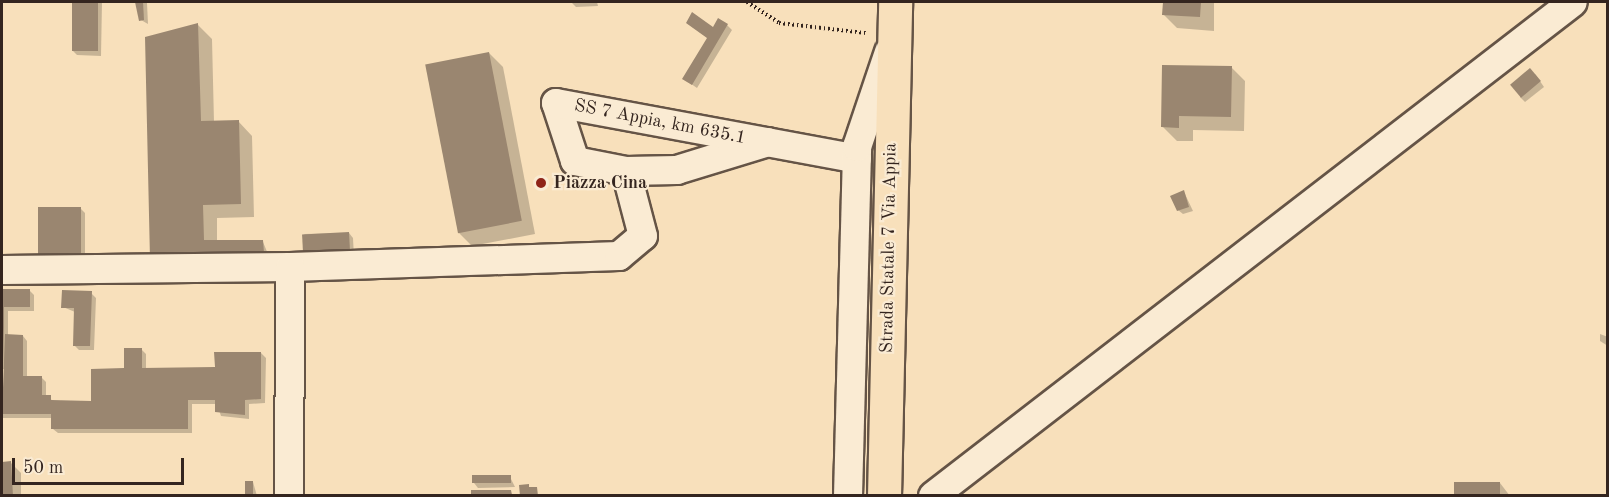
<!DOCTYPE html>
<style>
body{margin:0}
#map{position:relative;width:1609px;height:497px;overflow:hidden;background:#f8e0bb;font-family:"Old Standard TT",serif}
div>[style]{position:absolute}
.shadow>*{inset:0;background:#0003}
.building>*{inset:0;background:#9a8670;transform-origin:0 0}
.path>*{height:4px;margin-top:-2px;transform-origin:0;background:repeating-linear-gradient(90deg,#34251f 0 1.5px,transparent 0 4.5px)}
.roads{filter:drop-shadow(2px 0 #655446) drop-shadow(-2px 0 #655446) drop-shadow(0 2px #655446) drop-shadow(0 -2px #655446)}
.minor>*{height:28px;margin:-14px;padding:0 14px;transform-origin:14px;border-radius:14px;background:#faebd3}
.major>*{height:33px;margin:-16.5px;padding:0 16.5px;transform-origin:16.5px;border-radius:16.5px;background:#f8e0bb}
.dots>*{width:16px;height:16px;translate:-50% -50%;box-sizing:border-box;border:3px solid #faebd3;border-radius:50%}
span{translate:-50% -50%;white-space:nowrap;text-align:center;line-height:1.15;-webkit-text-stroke:4.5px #faebd3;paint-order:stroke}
.street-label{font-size:18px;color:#34251f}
.poi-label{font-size:18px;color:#34251f;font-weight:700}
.left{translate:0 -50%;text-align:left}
.frame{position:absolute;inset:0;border:3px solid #34251f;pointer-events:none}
.scale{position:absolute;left:12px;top:458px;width:172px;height:27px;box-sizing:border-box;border:3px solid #34251f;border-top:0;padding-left:8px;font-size:18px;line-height:21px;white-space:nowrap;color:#34251f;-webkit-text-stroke:4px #faebd3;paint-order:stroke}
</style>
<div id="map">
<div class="shadow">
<i style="clip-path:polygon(73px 2px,102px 2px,101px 56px,77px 55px,73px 51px)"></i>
<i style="clip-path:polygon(138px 2px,147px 3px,148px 24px,141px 20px)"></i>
<i style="clip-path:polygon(571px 2px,597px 2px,598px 6px,576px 7px)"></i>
<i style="clip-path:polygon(1164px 2px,1214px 2px,1214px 31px,1177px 28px,1163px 14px)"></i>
<i style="clip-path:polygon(687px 23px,713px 29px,727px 25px,732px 30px,697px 88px,684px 79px,708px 38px)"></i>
<i style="clip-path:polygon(198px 25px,212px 39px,214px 122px,238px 121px,252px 136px,254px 217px,217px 218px,217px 241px,263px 242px,268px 254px,166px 273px)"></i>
<i style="clip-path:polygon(489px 53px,503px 67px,535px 234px,472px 246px,458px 232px)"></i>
<i style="clip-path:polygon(1231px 67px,1245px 81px,1244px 131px,1193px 130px,1193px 141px,1177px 141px,1163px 127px)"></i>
<i style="clip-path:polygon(1535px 74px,1544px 87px,1525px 102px,1520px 97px)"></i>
<i style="clip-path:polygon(1184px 192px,1193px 211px,1183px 214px,1178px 210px)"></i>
<i style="clip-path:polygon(80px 208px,85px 213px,85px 258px,44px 258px,40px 253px)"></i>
<i style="clip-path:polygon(349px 233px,353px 238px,354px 257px,303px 234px)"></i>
<i style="clip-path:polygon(2px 291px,30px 291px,34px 295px,34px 311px,8px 311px,8px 336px,23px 336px,27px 341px,27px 377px,42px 378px,46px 382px,46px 397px,56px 402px,92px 403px,141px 349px,146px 354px,146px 370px,216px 369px,261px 353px,266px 358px,265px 403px,249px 404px,249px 419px,221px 416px,217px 404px,192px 404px,192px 433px,58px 433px,53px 429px,53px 418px,2px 418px,7px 369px,2px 369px)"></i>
<i style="clip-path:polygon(91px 293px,96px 298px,94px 350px,79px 350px,74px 345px,75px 312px,63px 307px)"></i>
<i style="clip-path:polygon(1600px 334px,1608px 337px,1608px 346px,1600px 341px)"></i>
<i style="clip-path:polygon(2px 463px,11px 463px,21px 473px,21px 496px,2px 496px)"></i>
<i style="clip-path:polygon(510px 477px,515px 487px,478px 488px,474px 483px)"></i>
<i style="clip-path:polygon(253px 482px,257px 496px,246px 496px)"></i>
<i style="clip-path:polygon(1500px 483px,1510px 496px,1456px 496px)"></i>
</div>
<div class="building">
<i style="left:72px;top:2px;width:26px;height:49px"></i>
<i style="clip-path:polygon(135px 2px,143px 2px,144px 20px,139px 21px)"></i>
<i style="clip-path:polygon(1163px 2px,1201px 2px,1200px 17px,1162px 15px)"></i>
<i style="clip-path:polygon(692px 12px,713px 27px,718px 18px,728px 24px,692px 85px,682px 79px,707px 38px,686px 23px)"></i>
<i style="clip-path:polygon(198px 23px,201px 121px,239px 120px,241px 204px,203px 205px,204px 240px,263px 240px,264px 253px,296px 253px,150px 259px,145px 37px)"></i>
<i style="left:489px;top:52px;width:172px;height:65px;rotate:79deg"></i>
<i style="clip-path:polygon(1162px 65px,1232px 66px,1231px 117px,1179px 116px,1179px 128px,1161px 127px)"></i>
<i style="left:1530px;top:68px;width:17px;height:26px;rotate:50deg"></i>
<i style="clip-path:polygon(1184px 190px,1189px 207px,1177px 211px,1170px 196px)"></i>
<i style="left:38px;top:207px;width:43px;height:47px"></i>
<i style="left:349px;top:232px;width:21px;height:47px;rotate:87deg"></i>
<i style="clip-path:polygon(2px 289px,30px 289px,30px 307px,4px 307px,4px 365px)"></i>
<i style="clip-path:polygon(62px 290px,92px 291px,90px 346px,73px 346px,74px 308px,61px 308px)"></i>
<i style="clip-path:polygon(5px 334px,23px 335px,23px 376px,42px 376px,42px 395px,51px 395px,51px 400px,91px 401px,91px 369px,124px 368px,124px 348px,142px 348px,142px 368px,215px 367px,214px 352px,261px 352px,261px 399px,245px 400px,245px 415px,215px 412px,215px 400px,188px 400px,188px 429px,51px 429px,51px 414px,2px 414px)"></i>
<i style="clip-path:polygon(11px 461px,13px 496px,2px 496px,2px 462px)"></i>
<i style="left:511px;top:475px;width:8px;height:39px;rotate:90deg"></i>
<i style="left:245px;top:481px;width:8px;height:15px"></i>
<i style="left:1454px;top:482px;width:46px;height:14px"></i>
<i style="clip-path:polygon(529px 484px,529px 487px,537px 487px,538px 496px,520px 496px,519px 485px)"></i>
<i style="clip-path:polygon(471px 490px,511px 490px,512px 495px,471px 496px)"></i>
</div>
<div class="path">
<i style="left:747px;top:2px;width:38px;rotate:33deg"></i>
<i style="left:779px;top:23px;width:88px;rotate:6.6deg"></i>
</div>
<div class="roads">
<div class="minor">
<i style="left:768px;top:142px;width:95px;rotate:162.9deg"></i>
<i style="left:677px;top:170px;width:51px;rotate:178.9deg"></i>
<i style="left:626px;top:171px;width:52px;rotate:-168.9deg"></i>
<i style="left:575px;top:161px;width:61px;rotate:-108.1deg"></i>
<i style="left:556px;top:103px;width:306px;rotate:10.5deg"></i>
<i style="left:2px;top:270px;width:288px;rotate:-0.6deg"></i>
<i style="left:290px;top:267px;width:329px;rotate:-1.9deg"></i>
<i style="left:619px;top:256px;width:31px;rotate:-40deg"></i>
<i style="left:643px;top:236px;width:67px;rotate:-104.7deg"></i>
<i style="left:289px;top:496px;width:229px;rotate:-89.7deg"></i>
<i style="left:848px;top:496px;width:349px;rotate:-88.5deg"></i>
<i style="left:857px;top:147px;width:100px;rotate:-71.4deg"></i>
<i style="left:933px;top:496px;width:808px;rotate:-37.66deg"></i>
</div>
<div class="major">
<i style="left:884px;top:496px;width:494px;rotate:-88.7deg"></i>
</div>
</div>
<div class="dots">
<i style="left:541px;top:183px;background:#8f2418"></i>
</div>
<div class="street-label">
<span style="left:660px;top:122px;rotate:11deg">SS 7 Appia, km 635.1</span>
<span style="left:889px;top:248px;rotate:-89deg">Strada Statale 7 Via Appia</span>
</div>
<div class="poi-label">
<span class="left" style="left:553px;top:183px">Piazza Cina</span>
</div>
<div class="frame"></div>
<div class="scale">50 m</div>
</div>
